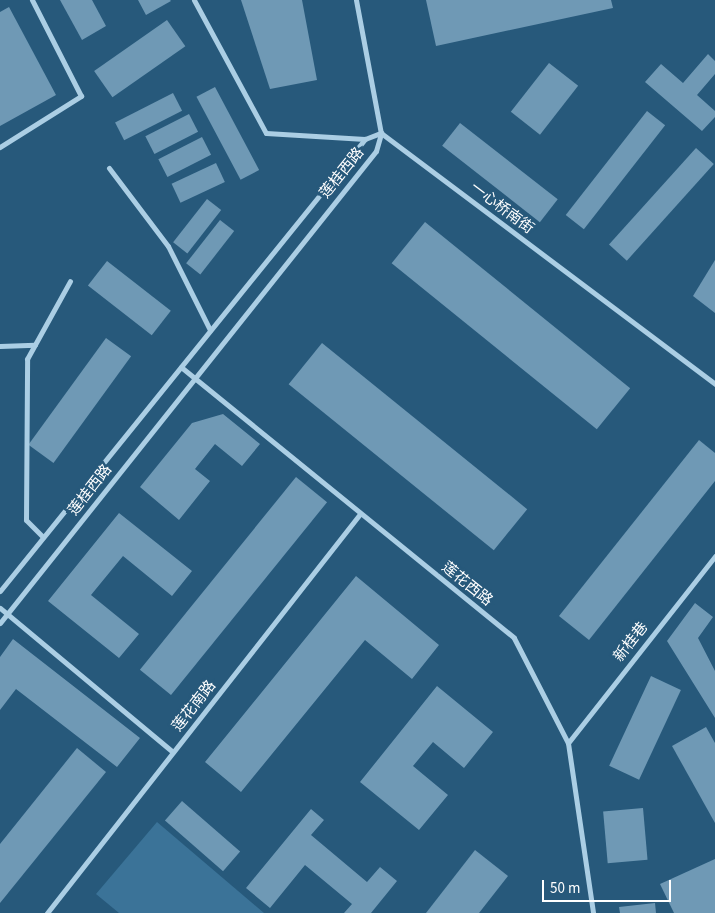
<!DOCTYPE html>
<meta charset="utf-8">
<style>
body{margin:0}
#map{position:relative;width:715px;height:913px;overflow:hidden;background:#27597b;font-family:"Source Sans 3","Noto Sans SC",sans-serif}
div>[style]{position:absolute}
.green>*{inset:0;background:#3b7398}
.building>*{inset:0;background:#6f99b5;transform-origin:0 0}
.street>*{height:5px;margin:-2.5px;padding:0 2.5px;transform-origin:2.5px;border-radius:2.5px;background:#abcee4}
span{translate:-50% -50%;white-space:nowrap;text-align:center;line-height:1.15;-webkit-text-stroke:5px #27597b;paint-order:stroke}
.street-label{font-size:15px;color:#fff}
.scale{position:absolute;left:542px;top:880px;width:129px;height:22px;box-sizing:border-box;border:2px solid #fff;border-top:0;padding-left:6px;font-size:15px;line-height:18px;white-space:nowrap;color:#fff;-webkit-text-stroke:4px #27597b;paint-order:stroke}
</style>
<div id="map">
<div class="green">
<i style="clip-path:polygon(157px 822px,264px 913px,119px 913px,96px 894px)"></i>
</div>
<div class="building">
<i style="clip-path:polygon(60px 0,92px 0,106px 26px,82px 40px)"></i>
<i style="clip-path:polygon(138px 0,170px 0,171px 1px,146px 15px)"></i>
<i style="clip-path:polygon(241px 0,302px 0,317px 80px,270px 89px)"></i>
<i style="clip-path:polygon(426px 0,611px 0,613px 8px,436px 46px)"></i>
<i style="clip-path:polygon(9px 7px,56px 95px,0 126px,0 12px)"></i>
<i style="left:167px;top:20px;width:32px;height:89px;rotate:55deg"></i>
<i style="clip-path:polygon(708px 54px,715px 61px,715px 74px,697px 95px,715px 111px,715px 117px,702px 131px,645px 82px,661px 64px,683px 83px)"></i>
<i style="left:549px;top:63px;width:37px;height:62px;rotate:38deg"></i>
<i style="left:215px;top:87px;width:94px;height:21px;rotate:62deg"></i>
<i style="left:173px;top:93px;width:20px;height:65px;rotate:63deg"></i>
<i style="left:647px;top:111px;width:23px;height:132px;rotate:38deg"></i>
<i style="left:189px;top:114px;width:20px;height:49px;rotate:63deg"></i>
<i style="left:460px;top:123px;width:124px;height:29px;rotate:38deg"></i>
<i style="left:202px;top:137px;width:20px;height:49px;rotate:63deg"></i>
<i style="left:696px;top:148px;width:24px;height:130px;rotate:42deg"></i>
<i style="left:216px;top:163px;width:21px;height:49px;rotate:65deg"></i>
<i style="left:207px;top:199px;width:18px;height:55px;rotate:38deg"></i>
<i style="left:220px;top:220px;width:18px;height:55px;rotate:38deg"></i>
<i style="left:425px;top:222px;width:264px;height:53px;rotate:39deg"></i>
<i style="clip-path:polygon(715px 260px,715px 313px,693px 296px)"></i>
<i style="left:107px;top:261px;width:81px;height:31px;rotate:38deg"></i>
<i style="left:106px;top:338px;width:31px;height:132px;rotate:36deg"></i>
<i style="left:322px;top:343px;width:264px;height:53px;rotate:39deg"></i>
<i style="clip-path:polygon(223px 414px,260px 444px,242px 466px,215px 444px,195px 469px,210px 481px,179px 520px,140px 487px,192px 423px)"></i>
<i style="clip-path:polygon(699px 440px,715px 453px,715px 481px,589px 640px,559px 616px)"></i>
<i style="left:296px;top:477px;width:40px;height:248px;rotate:39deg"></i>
<i style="clip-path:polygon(119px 513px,192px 571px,172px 596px,123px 556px,91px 595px,139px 634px,119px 658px,48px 601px)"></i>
<i style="clip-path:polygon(356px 576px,439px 645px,412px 679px,365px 640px,241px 792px,205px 762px)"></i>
<i style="clip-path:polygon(695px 603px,713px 617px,698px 638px,715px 671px,715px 718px,667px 641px)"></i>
<i style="clip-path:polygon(13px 639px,140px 738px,117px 767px,16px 689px,0 710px,0 657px)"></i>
<i style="left:651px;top:676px;width:33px;height:99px;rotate:25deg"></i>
<i style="clip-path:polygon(437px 686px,493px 732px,464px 768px,433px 742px,413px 766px,448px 795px,419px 830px,360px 782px)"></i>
<i style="clip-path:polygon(706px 727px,715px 743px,715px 823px,672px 746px)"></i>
<i style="clip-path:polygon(77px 748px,106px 772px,0 903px,0 844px)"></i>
<i style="left:182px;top:801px;width:77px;height:26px;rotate:41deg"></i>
<i style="left:643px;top:808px;width:52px;height:40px;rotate:85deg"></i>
<i style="clip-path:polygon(311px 809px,324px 820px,311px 835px,367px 882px,380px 867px,397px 881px,371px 913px,344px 913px,352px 904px,305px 865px,270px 908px,246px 888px)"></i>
<i style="clip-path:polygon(475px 850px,508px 876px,479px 913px,426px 913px)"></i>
<i style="clip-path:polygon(715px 859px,715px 913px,674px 913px,660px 884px)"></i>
<i style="clip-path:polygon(655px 903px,656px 913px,620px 913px,619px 907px)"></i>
</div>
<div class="street">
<i style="left:194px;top:0;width:151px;rotate:61.6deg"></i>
<i style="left:266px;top:133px;width:99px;rotate:3.5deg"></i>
<i style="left:356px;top:0;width:135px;rotate:79.4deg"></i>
<i style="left:381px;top:133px;width:418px;rotate:36.9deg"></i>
<i style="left:0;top:147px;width:96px;rotate:-32.2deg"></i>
<i style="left:81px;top:96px;width:108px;rotate:-117deg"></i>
<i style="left:109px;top:168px;width:98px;rotate:52.9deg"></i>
<i style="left:168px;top:246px;width:94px;rotate:63.4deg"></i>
<i style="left:0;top:346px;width:35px;rotate:-2deg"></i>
<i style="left:181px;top:367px;width:429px;rotate:39.1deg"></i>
<i style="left:514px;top:638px;width:118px;rotate:62.8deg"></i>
<i style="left:568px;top:743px;width:172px;rotate:81.6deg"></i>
<i style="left:43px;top:537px;width:24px;rotate:-135deg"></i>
<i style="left:26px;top:520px;width:161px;rotate:-89.6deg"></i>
<i style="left:27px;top:359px;width:89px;rotate:-61.1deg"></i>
<i style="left:0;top:591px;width:581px;rotate:-51.08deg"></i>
<i style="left:365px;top:139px;width:17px;rotate:-21deg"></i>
<i style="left:0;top:608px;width:225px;rotate:39.8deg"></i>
<i style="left:0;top:623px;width:603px;rotate:-51.46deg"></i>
<i style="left:376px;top:151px;width:19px;rotate:-74deg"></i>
<i style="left:568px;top:743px;width:238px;rotate:-51.8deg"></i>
<i style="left:47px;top:913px;width:507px;rotate:-51.89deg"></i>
</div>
<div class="street-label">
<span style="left:342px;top:173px;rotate:-51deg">莲桂西路</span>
<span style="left:502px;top:208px;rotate:37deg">一心桥南街</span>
<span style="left:90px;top:490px;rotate:-52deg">莲桂西路</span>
<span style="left:467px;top:584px;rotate:39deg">莲花西路</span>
<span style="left:631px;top:642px;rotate:-52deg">新桂巷</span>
<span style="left:194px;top:706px;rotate:-52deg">莲花南路</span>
</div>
<div class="scale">50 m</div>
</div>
